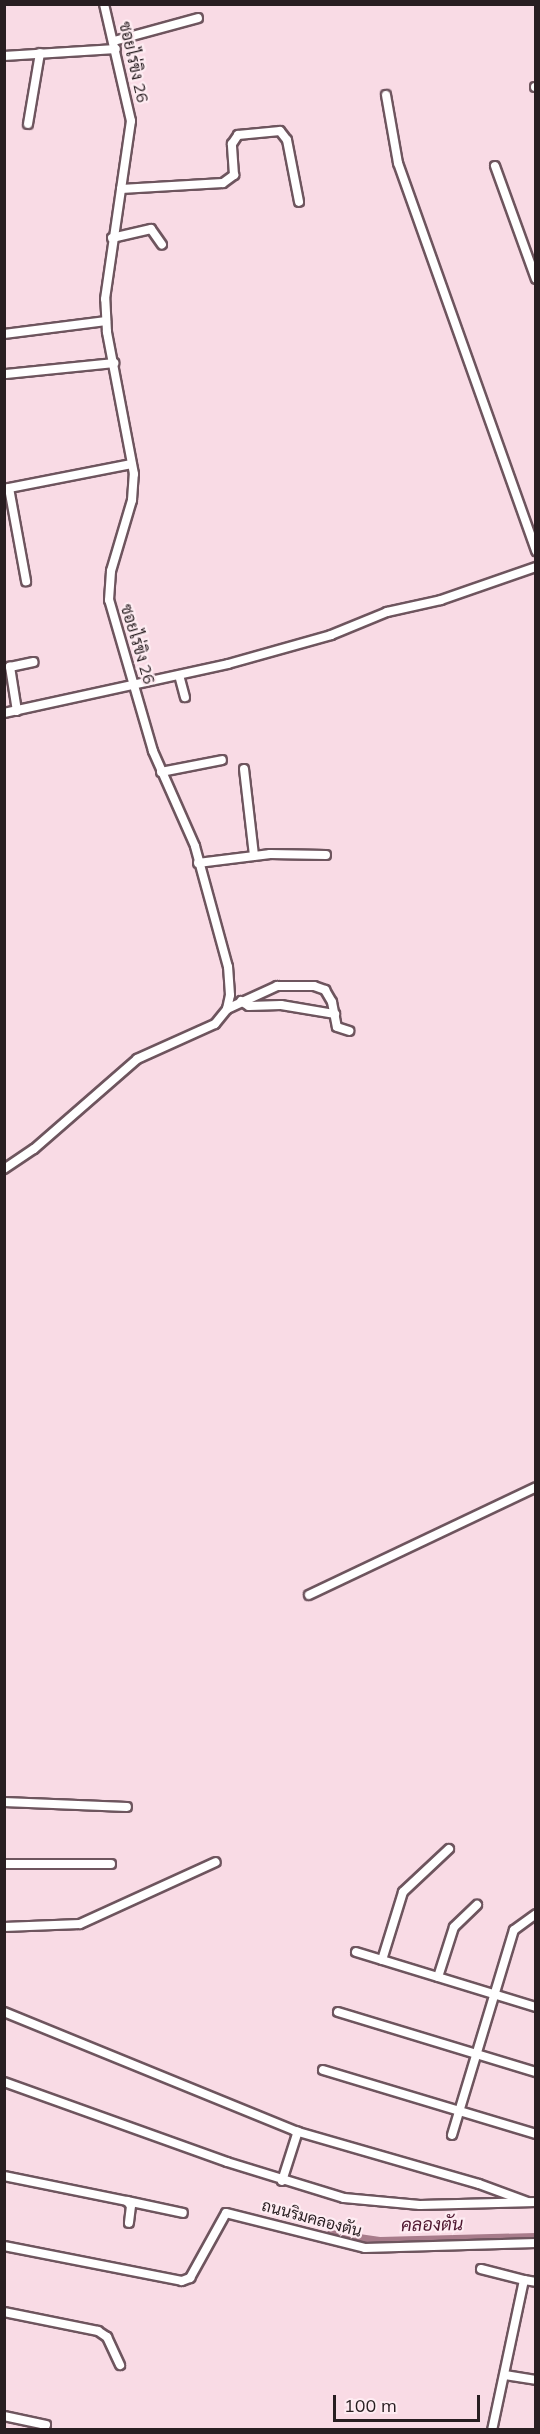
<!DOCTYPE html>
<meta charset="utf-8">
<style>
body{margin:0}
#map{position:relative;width:540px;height:2434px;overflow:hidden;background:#f9dbe5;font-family:Mulish,Sarabun,sans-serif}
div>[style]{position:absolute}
.canal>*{height:10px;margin:-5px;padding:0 5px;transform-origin:5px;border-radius:5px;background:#a87c8b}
.roads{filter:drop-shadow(2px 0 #6e555e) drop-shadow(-2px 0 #6e555e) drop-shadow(0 2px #6e555e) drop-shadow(0 -2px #6e555e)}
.minor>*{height:8px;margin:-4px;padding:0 4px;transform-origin:4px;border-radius:4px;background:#fff}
span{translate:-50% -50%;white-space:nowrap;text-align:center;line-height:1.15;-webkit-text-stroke:4.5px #feecf2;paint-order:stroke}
.street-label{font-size:16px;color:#281e21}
.water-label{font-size:18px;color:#4d162e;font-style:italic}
.frame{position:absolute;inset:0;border:6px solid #281e21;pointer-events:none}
.scale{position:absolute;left:333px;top:2395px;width:147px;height:27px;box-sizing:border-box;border:3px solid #281e21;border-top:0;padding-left:8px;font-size:18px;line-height:21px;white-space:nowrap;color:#281e21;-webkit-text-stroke:4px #feecf2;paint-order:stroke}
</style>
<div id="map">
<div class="canal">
<i style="left:331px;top:2235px;width:49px;rotate:8.1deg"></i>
<i style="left:380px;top:2242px;width:156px;rotate:-1.5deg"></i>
</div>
<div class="roads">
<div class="minor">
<i style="left:114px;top:41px;width:87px;rotate:-15.3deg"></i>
<i style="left:4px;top:56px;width:112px;rotate:-3.6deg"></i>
<i style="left:535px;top:87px;width:1px"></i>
<i style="left:386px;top:95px;width:69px;rotate:80deg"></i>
<i style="left:398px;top:163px;width:412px;rotate:70.4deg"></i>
<i style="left:28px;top:124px;width:72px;rotate:-80.4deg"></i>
<i style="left:495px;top:166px;width:120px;rotate:70.1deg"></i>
<i style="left:121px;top:189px;width:102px;rotate:-3.4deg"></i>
<i style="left:223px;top:183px;width:14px;rotate:-36deg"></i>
<i style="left:234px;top:175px;width:31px;rotate:-94deg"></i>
<i style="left:232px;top:144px;width:11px;rotate:-56deg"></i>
<i style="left:238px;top:135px;width:42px;rotate:-5.4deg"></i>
<i style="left:280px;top:131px;width:11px;rotate:52deg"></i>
<i style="left:287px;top:140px;width:63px;rotate:79deg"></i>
<i style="left:112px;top:238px;width:40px;rotate:-13deg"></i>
<i style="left:151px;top:229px;width:19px;rotate:55deg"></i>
<i style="left:4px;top:334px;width:103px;rotate:-7.3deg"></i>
<i style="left:6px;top:374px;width:109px;rotate:-5.8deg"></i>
<i style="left:9px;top:488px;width:95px;rotate:79.6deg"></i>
<i style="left:4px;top:489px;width:130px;rotate:-11.1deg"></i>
<i style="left:179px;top:675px;width:23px;rotate:75deg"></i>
<i style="left:17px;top:711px;width:45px;rotate:-99deg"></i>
<i style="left:10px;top:667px;width:24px;rotate:-12deg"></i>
<i style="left:4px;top:713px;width:229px;rotate:-12.3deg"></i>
<i style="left:228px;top:664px;width:107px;rotate:-15.7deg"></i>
<i style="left:331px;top:635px;width:61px;rotate:-22.3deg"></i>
<i style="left:387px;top:612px;width:55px;rotate:-12.5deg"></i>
<i style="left:441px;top:600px;width:101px;rotate:-19.2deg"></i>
<i style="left:244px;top:769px;width:87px;rotate:83.4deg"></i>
<i style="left:161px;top:772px;width:62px;rotate:-11.1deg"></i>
<i style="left:198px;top:863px;width:73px;rotate:-7.1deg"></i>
<i style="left:270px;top:854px;width:56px;rotate:1deg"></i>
<i style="left:241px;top:1001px;width:9px;rotate:32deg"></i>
<i style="left:249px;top:1006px;width:32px;rotate:-2deg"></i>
<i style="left:281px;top:1005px;width:55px;rotate:9.5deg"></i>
<i style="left:227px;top:1009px;width:55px;rotate:-24.7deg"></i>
<i style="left:277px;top:986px;width:37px"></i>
<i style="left:314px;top:986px;width:12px;rotate:20deg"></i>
<i style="left:325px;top:990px;width:14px;rotate:60deg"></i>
<i style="left:332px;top:1002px;width:25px;rotate:79deg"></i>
<i style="left:337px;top:1027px;width:13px;rotate:18deg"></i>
<i style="left:4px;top:1169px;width:36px;rotate:-34deg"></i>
<i style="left:34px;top:1149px;width:137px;rotate:-41.1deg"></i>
<i style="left:137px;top:1059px;width:85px;rotate:-24.2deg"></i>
<i style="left:215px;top:1024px;width:19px;rotate:-51deg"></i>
<i style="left:227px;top:1009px;width:14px;rotate:-78deg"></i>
<i style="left:230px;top:995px;width:28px;rotate:-94deg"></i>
<i style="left:228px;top:967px;width:125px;rotate:-105.3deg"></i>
<i style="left:195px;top:846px;width:104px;rotate:-113.9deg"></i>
<i style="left:153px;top:751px;width:157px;rotate:-106.2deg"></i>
<i style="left:109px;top:600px;width:29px;rotate:-86deg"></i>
<i style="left:111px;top:571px;width:74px;rotate:-73.5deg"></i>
<i style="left:132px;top:500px;width:26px;rotate:-86deg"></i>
<i style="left:134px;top:474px;width:145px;rotate:-100.8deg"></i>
<i style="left:107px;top:332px;width:33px;rotate:-93deg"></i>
<i style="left:105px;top:299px;width:180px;rotate:-81.7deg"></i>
<i style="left:131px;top:121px;width:120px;rotate:-103deg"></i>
<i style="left:309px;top:1595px;width:251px;rotate:-25.4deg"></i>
<i style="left:4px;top:1802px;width:123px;rotate:2.3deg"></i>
<i style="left:4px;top:1864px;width:107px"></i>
<i style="left:4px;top:1927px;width:76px;rotate:-2.3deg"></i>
<i style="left:80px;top:1924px;width:149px;rotate:-24.5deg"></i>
<i style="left:356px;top:1952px;width:188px;rotate:17deg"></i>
<i style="left:382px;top:1960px;width:71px;rotate:-72.8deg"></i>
<i style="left:403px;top:1892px;width:63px;rotate:-43.1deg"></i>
<i style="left:438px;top:1977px;width:52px;rotate:-72.3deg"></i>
<i style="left:454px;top:1927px;width:32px;rotate:-44deg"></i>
<i style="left:4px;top:2012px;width:314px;rotate:22.2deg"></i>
<i style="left:295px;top:2131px;width:191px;rotate:16.1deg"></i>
<i style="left:479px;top:2184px;width:52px;rotate:20.2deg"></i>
<i style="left:338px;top:2012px;width:207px;rotate:16.9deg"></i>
<i style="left:323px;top:2070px;width:222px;rotate:16.7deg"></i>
<i style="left:4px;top:2082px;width:237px;rotate:19.7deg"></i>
<i style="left:227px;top:2162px;width:122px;rotate:17.1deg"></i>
<i style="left:344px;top:2198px;width:76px;rotate:5.3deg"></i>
<i style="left:420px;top:2205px;width:116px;rotate:-1.5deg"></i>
<i style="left:452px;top:2135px;width:214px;rotate:-73.2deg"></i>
<i style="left:514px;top:1930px;width:27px;rotate:-36deg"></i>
<i style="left:4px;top:2176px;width:126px;rotate:11.5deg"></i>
<i style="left:127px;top:2201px;width:6px;rotate:51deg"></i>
<i style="left:131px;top:2206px;width:17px;rotate:97deg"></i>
<i style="left:282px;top:2181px;width:52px;rotate:-72.3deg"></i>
<i style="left:127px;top:2201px;width:57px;rotate:12.1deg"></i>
<i style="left:4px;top:2246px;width:181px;rotate:11.1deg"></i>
<i style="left:182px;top:2281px;width:9px;rotate:-21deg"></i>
<i style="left:190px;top:2278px;width:74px;rotate:-61deg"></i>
<i style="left:226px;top:2213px;width:143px;rotate:14.1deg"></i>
<i style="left:365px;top:2248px;width:171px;rotate:-1.7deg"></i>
<i style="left:481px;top:2269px;width:44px;rotate:14.3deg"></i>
<i style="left:524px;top:2280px;width:153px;rotate:102deg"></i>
<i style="left:524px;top:2280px;width:12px;rotate:9deg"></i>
<i style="left:4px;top:2312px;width:96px;rotate:11.4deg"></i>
<i style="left:98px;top:2331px;width:11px;rotate:34deg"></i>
<i style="left:107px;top:2337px;width:31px;rotate:65deg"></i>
<i style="left:505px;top:2375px;width:31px;rotate:9deg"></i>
<i style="left:4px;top:2416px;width:43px;rotate:12.1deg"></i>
</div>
</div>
<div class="street-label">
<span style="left:134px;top:62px;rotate:77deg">ซอยไร่ขิง 26</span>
<span style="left:138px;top:644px;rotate:73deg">ซอยไร่ขิง 26</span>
<span style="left:312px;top:2218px;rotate:15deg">ถนนริมคลองตัน</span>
</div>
<div class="water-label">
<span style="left:432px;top:2225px;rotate:-1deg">คลองตัน</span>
</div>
<div class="frame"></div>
<div class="scale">100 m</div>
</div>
